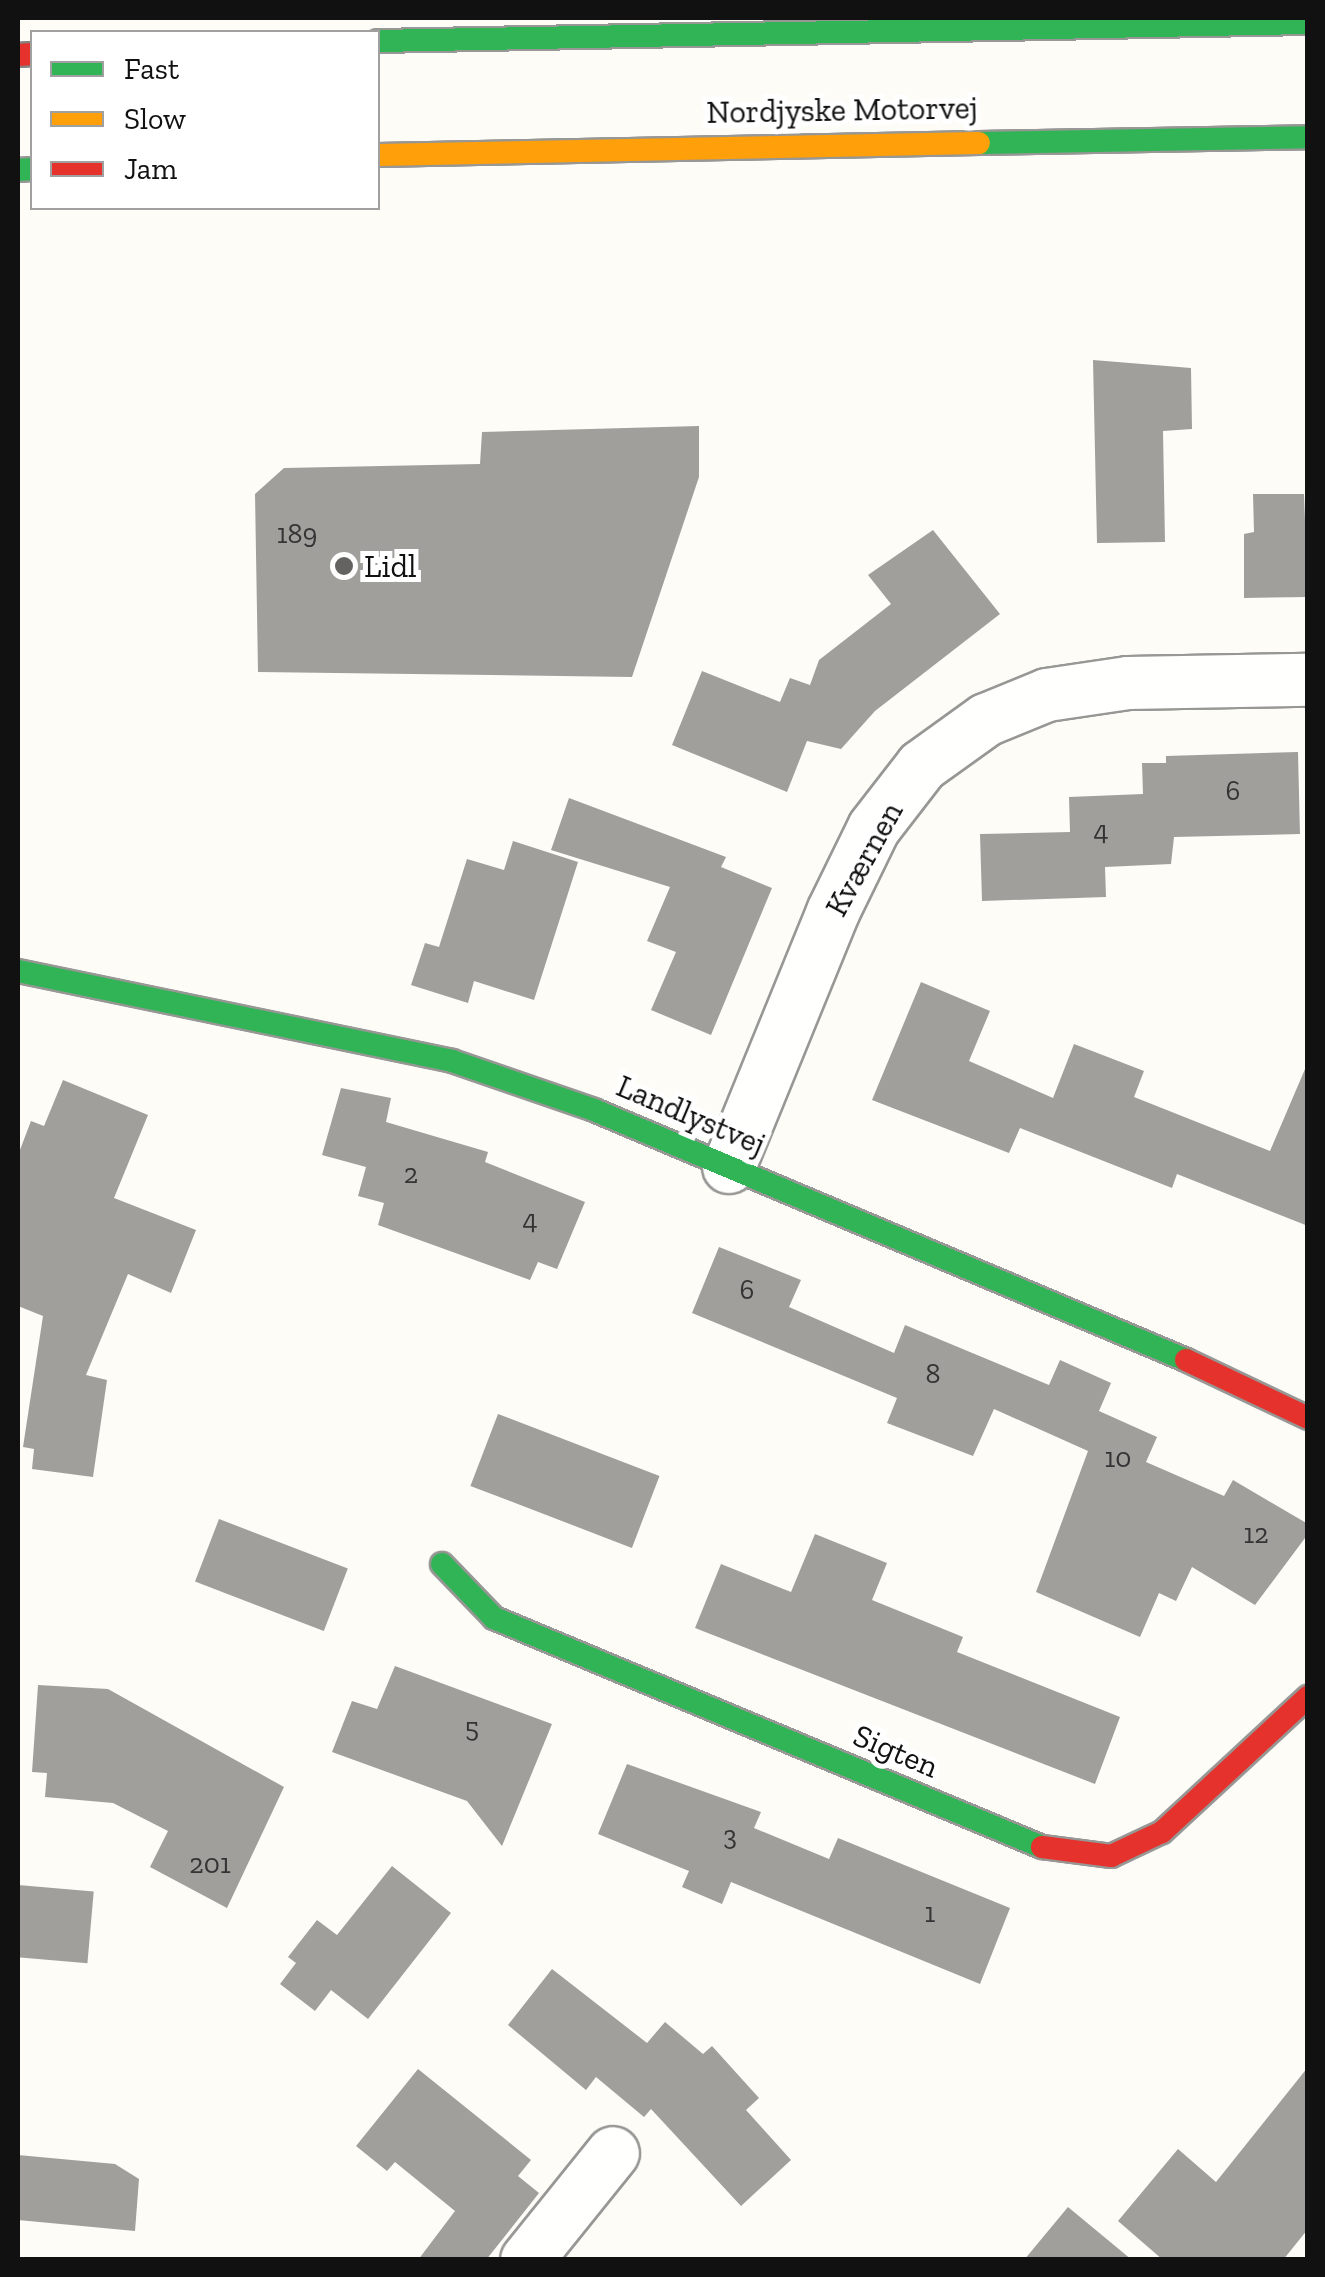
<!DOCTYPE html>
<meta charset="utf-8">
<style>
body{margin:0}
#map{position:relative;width:1325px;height:2277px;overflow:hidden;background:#fdfcf7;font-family:"Zilla Slab",serif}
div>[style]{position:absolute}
.building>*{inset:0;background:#a19f9c;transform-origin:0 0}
.roads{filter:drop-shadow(2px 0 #979795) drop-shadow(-2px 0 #979795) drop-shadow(0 2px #979795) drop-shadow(0 -2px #979795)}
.street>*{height:52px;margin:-26px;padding:0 26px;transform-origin:26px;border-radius:26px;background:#fffffe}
.fast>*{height:22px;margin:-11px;padding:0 11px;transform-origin:11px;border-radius:11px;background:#30b455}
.slow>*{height:22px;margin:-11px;padding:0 11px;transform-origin:11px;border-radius:11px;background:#ff9f0a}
.jam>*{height:22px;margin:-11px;padding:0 11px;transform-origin:11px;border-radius:11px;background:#e5322d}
.bridges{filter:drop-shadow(2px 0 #858482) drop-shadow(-2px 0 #858482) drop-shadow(0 2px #858482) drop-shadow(0 -2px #858482)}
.jam-bridge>*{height:22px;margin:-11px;padding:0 11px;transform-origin:11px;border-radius:11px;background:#e5322d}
.dots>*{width:28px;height:28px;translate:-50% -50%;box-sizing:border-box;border:5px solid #fff;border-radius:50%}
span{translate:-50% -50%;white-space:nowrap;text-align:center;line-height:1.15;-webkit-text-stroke:10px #fff;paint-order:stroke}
.number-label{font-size:28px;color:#353434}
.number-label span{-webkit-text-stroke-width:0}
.street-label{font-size:32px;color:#111}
.poi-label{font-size:32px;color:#111}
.left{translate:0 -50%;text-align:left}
.frame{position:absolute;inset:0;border:20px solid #111;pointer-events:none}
.legend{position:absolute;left:30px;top:30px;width:350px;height:180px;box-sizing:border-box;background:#fff;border:2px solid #a0a0a0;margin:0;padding:12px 18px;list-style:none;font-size:30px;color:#111}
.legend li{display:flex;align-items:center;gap:20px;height:50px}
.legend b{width:50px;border:2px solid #a0a0a0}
</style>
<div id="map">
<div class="building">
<i style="clip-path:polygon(1093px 360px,1191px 368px,1192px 429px,1163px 431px,1165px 542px,1097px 543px)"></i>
<i style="clip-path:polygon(699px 426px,699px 477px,632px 677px,258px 672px,255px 494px,284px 468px,480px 464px,482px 432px)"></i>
<i style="clip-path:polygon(1253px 494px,1304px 494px,1308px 597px,1244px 598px,1244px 534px,1254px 532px)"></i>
<i style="clip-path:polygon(933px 530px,1000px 614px,875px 711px,841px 749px,807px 741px,787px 792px,672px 745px,702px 671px,780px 702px,790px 678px,810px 685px,819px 660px,891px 604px,868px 575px)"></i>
<i style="clip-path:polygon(1298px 752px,1300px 834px,1174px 837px,1171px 864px,1105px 867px,1106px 897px,982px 901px,980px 834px,1070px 832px,1069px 797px,1143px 794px,1142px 763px,1166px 763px,1166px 756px)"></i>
<i style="clip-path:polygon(569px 798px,726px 857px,721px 867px,772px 888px,711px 1035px,651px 1010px,676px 952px,647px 941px,670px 887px,551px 850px)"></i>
<i style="clip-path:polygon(513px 841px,578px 862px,534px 1000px,474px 981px,468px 1003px,411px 985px,425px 943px,439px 947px,467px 859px,504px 870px)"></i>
<i style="clip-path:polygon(921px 982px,990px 1011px,969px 1061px,1053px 1098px,1074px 1044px,1144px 1071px,1134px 1097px,1270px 1151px,1308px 1062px,1308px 1226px,1177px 1174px,1172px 1188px,1020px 1128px,1009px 1153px,872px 1100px)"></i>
<i style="clip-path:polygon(63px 1080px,148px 1115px,114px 1198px,196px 1230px,171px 1293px,128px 1274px,86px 1375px,107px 1380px,93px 1477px,32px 1469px,34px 1449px,23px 1447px,43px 1316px,18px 1306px,18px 1155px,31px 1121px,44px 1126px)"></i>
<i style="clip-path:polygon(341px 1088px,391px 1098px,386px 1122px,488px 1152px,485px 1162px,585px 1202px,557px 1269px,538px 1262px,530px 1280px,378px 1225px,384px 1203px,358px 1196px,366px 1167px,322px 1155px)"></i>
<i style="clip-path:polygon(719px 1247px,801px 1280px,789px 1307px,894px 1353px,905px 1325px,1049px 1385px,1060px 1360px,1111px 1383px,1099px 1411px,1157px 1437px,1146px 1462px,1224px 1496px,1233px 1480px,1308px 1524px,1308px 1534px,1255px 1605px,1192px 1567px,1176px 1601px,1159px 1593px,1140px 1637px,1036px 1592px,1088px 1451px,994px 1409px,973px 1456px,887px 1423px,897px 1398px,692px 1313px)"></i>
<i style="left:498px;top:1414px;width:173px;height:77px;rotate:21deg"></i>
<i style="left:219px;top:1519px;width:138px;height:67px;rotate:21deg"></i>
<i style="clip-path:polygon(815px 1534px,887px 1563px,872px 1600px,963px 1637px,957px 1652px,1120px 1717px,1095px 1784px,695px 1628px,721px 1564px,791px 1592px)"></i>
<i style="clip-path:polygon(395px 1666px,552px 1724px,502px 1846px,467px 1801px,332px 1752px,352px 1701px,377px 1709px)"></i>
<i style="clip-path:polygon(38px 1685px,108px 1689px,284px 1787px,227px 1908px,150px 1867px,168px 1831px,113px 1803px,45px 1797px,47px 1773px,32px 1772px)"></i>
<i style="clip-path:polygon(627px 1764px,761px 1812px,754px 1828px,829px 1859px,838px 1838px,1010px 1908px,980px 1984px,731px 1882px,722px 1904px,682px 1887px,689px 1871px,598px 1834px)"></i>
<i style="clip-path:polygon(392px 1866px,451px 1913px,368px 2019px,331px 1990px,315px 2011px,280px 1984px,296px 1963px,288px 1957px,317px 1920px,337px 1935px)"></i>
<i style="left:18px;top:1885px;width:76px;height:72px;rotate:5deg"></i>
<i style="clip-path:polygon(552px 1969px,647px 2043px,665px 2022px,703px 2054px,712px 2046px,759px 2098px,746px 2110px,791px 2160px,741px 2206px,651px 2109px,644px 2117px,596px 2077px,586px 2090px,508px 2025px)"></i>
<i style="clip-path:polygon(1308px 2067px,1308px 2229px,1283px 2260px,1163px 2260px,1118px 2221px,1178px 2149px,1216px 2182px)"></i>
<i style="clip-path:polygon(418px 2069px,531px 2160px,518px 2176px,539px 2193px,486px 2260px,418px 2260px,455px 2211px,395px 2162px,387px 2171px,356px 2146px)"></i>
<i style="clip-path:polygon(18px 2155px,115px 2164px,139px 2179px,135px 2231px,18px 2220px)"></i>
<i style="clip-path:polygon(1068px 2207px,1132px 2260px,1024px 2260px)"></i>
</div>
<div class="roads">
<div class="street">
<i style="left:729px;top:1167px;width:275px;rotate:-67.8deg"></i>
<i style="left:833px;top:912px;width:93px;rotate:-64deg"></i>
<i style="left:874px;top:828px;width:78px;rotate:-52.3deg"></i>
<i style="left:922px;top:766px;width:79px;rotate:-35.7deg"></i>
<i style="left:986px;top:720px;width:66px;rotate:-22.3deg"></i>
<i style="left:1047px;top:695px;width:82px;rotate:-8.4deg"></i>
<i style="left:1128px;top:683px;width:180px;rotate:-1deg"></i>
<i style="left:527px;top:2260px;width:137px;rotate:-51.2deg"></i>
</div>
<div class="fast">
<i style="left:378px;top:41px;width:930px;rotate:-1.11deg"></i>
<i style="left:979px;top:143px;width:329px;rotate:-1deg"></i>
<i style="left:18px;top:170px;width:14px;rotate:-4deg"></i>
<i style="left:18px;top:971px;width:443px;rotate:11.7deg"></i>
<i style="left:452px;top:1061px;width:150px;rotate:19deg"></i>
<i style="left:594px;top:1110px;width:643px;rotate:22.89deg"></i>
<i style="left:442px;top:1564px;width:75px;rotate:46.1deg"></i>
<i style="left:494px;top:1618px;width:594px;rotate:22.68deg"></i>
</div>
<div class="slow">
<i style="left:378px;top:155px;width:601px;rotate:-1.14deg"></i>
</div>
<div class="jam">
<i style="left:1186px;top:1360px;width:135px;rotate:25.4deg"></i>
<i style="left:1042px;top:1847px;width:70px;rotate:7.4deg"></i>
<i style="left:1111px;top:1856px;width:56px;rotate:-25.2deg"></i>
<i style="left:1162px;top:1832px;width:199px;rotate:-42.8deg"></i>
</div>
</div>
<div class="bridges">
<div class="jam-bridge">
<i style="left:18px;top:55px;width:14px;rotate:-4deg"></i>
</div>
</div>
<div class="dots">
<i style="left:344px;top:566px;background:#646362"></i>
</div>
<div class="number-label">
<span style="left:297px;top:534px">189</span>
<span style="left:1233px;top:791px">6</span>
<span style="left:1101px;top:831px">4</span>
<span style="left:411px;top:1174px">2</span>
<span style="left:530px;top:1220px">4</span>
<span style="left:747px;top:1290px">6</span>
<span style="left:933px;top:1374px">8</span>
<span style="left:1118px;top:1458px">10</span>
<span style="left:1256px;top:1534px">12</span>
<span style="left:472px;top:1728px">5</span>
<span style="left:730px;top:1836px">3</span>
<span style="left:210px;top:1864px">201</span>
<span style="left:930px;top:1913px">1</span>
</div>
<div class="street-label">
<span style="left:842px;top:110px;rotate:-1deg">Nordjyske Motorvej</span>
<span style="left:864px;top:859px;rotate:-61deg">Kværnen</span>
<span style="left:691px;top:1115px;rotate:23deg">Landlystvej</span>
<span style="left:896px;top:1751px;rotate:23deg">Sigten</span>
</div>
<div class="poi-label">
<span class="left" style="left:364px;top:566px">Lidl</span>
</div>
<div class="frame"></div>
<ul class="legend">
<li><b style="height:12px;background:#30b455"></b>Fast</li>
<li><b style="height:12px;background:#ff9f0a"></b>Slow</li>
<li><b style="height:12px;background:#e5322d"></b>Jam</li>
</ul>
</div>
